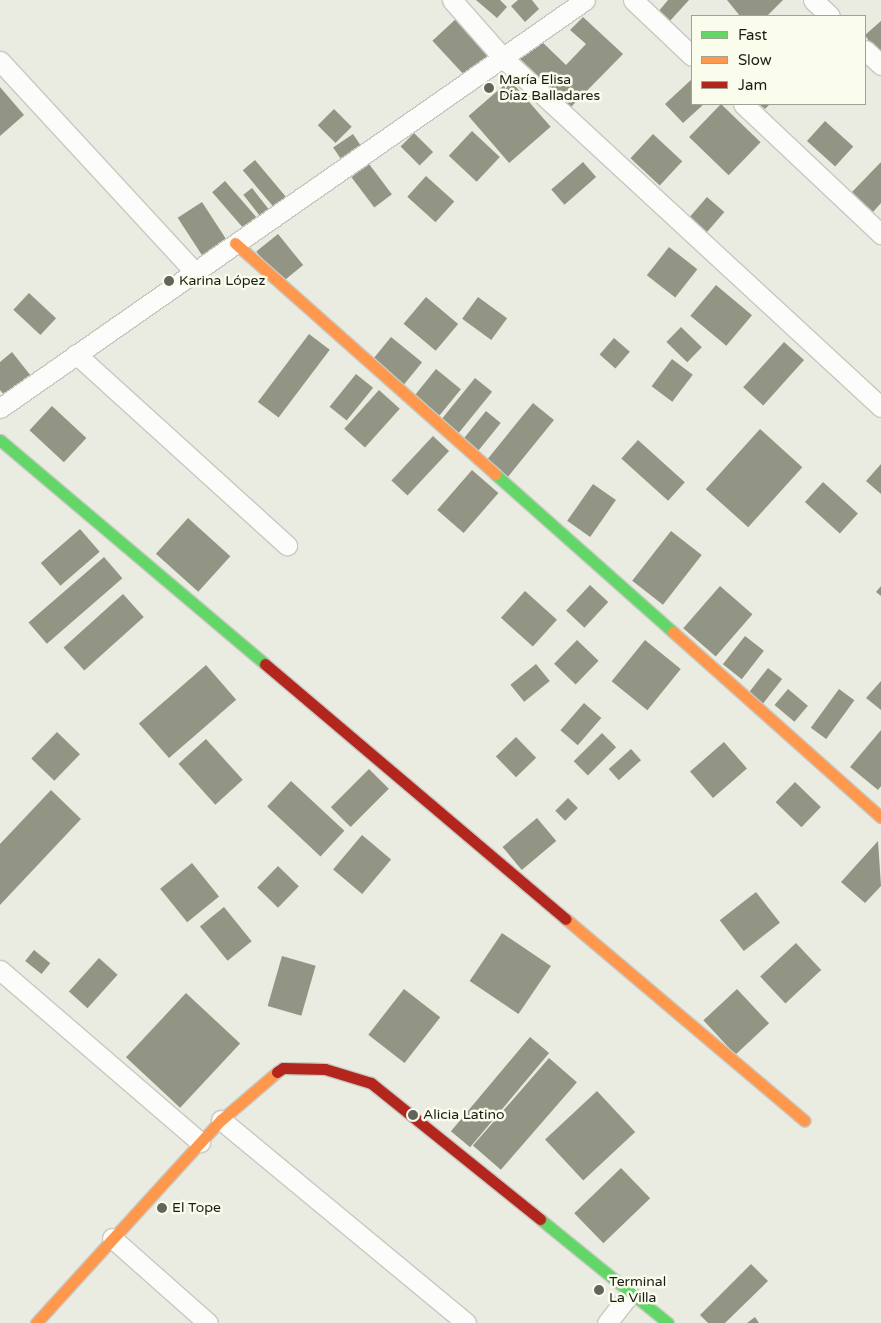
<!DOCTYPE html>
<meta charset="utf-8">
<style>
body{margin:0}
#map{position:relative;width:881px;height:1323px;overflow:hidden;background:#eaece2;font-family:"Varela Round",sans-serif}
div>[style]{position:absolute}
.building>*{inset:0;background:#939584;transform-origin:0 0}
.roads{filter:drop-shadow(1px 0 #c8c9c2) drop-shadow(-1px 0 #c8c9c2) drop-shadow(0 1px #c8c9c2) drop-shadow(0 -1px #c8c9c2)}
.street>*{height:19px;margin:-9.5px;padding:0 9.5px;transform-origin:9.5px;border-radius:9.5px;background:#fcfcfb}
.fast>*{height:11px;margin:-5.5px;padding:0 5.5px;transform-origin:5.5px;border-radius:5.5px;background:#63d668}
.slow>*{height:11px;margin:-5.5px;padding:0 5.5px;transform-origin:5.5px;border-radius:5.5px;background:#ff974d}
.jam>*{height:11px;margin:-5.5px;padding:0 5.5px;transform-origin:5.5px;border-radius:5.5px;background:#b3261e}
.dots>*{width:14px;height:14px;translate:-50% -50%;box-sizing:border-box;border:2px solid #fafcec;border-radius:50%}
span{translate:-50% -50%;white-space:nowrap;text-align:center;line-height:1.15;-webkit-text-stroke:5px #fafcec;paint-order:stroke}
.poi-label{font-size:14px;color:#1b1c16}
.left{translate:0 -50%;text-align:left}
.legend{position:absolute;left:691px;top:15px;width:175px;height:90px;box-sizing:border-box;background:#fafcec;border:1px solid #a1a296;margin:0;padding:6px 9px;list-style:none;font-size:15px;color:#1b1c16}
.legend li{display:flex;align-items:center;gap:10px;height:25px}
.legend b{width:25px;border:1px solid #a1a296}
</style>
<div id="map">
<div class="building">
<i style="clip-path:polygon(476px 0,500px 0,507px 7px,497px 18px)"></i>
<i style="clip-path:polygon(518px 0,532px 0,539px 9px,525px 22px,511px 6px)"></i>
<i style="clip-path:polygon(668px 0,689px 0,669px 22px,658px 12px)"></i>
<i style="clip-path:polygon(727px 0,783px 0,767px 16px,740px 16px)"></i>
<i style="left:458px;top:17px;width:49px;height:35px;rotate:47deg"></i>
<i style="clip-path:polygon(583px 17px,623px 54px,571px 107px,517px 56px,536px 36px,566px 65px,586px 44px,570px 30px)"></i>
<i style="clip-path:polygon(881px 21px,881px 52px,878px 55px,865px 35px)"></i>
<i style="clip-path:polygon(692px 79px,692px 104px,704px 104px,683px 123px,665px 104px)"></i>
<i style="left:510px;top:80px;width:62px;height:55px;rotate:49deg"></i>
<i style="clip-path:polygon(0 87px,24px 115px,0 136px)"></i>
<i style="left:721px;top:104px;width:55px;height:46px;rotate:44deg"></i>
<i style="clip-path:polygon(759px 104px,770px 104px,765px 109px)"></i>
<i style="left:334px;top:109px;width:25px;height:23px;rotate:45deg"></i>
<i style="left:825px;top:121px;width:38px;height:27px;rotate:42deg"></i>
<i style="left:472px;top:131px;width:38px;height:34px;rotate:43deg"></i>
<i style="left:414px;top:133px;width:27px;height:19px;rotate:45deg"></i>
<i style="left:353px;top:134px;width:18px;height:24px;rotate:56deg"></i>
<i style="left:653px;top:134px;width:40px;height:33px;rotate:43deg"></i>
<i style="left:255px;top:160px;width:48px;height:16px;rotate:50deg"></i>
<i style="left:583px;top:162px;width:20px;height:42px;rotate:49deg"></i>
<i style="clip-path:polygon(881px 162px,881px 203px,873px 212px,852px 192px)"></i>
<i style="left:369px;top:164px;width:38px;height:22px;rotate:53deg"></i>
<i style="left:426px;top:176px;width:38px;height:28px;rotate:42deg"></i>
<i style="left:225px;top:181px;width:49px;height:17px;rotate:49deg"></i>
<i style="left:252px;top:188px;width:29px;height:11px;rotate:52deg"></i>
<i style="left:707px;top:197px;width:23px;height:30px;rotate:41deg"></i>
<i style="left:202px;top:202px;width:45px;height:29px;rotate:57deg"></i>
<i style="left:278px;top:234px;width:40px;height:28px;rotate:51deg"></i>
<i style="left:669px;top:247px;width:36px;height:36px;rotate:38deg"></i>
<i style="left:716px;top:285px;width:47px;height:40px;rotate:40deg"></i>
<i style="left:29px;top:293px;width:37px;height:23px;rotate:43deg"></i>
<i style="left:426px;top:297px;width:42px;height:35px;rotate:40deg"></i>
<i style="left:478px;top:297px;width:36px;height:27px;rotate:36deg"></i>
<i style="left:681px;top:327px;width:29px;height:21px;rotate:44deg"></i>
<i style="left:309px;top:334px;width:26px;height:85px;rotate:37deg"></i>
<i style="left:391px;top:337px;width:40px;height:30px;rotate:39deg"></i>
<i style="left:614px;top:338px;width:21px;height:22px;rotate:41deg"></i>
<i style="left:784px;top:342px;width:27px;height:61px;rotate:42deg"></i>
<i style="clip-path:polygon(12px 352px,31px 376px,5px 396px,0 390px,0 362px)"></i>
<i style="left:672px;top:359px;width:26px;height:34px;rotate:37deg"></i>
<i style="left:436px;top:369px;width:32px;height:34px;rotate:39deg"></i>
<i style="left:356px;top:374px;width:22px;height:42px;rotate:39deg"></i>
<i style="left:475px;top:378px;width:22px;height:55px;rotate:39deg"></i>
<i style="left:379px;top:390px;width:28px;height:52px;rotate:42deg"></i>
<i style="left:533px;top:403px;width:27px;height:74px;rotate:39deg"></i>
<i style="left:52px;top:406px;width:47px;height:33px;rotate:43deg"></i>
<i style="left:486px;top:411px;width:19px;height:37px;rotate:39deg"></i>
<i style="left:760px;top:429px;width:57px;height:81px;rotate:42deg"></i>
<i style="left:433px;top:436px;width:22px;height:61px;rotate:43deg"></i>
<i style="left:638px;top:440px;width:63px;height:25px;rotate:42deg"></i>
<i style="clip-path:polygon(881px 464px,881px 494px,866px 481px)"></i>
<i style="left:472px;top:470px;width:35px;height:53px;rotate:41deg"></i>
<i style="left:823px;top:482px;width:47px;height:27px;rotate:42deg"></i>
<i style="left:593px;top:484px;width:28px;height:45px;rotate:35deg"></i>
<i style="left:188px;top:518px;width:57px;height:48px;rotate:42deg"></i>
<i style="left:80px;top:529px;width:30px;height:52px;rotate:49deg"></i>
<i style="left:671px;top:531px;width:39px;height:63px;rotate:38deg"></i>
<i style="left:104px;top:557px;width:28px;height:100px;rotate:49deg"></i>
<i style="left:590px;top:585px;width:25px;height:35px;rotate:43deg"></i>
<i style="left:720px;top:586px;width:43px;height:56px;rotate:41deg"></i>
<i style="clip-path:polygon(881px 586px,881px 596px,876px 592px)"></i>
<i style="left:525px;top:591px;width:43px;height:36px;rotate:42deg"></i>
<i style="left:123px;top:594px;width:31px;height:80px;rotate:48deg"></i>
<i style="left:745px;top:636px;width:24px;height:36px;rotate:38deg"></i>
<i style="left:577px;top:640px;width:30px;height:33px;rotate:44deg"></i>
<i style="left:645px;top:640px;width:46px;height:53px;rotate:39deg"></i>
<i style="left:536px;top:664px;width:22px;height:33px;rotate:51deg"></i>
<i style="left:206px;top:665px;width:46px;height:89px;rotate:49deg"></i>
<i style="left:768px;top:668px;width:18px;height:31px;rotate:38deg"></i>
<i style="clip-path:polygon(881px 681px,881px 710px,866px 698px)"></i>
<i style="left:788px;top:689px;width:26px;height:21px;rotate:40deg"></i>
<i style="left:839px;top:689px;width:19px;height:48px;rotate:36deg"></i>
<i style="left:584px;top:703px;width:23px;height:36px;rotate:41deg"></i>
<i style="clip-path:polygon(881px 730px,881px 786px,878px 790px,850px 767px)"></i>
<i style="left:57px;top:732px;width:32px;height:37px;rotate:44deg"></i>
<i style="left:602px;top:733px;width:20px;height:40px;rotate:45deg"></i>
<i style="left:516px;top:737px;width:29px;height:28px;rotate:46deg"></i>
<i style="left:206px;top:739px;width:55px;height:37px;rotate:48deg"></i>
<i style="left:724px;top:742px;width:35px;height:45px;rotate:49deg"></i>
<i style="left:631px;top:749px;width:15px;height:30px;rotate:48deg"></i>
<i style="left:369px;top:769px;width:28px;height:54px;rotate:45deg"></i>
<i style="left:291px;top:781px;width:73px;height:35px;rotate:43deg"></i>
<i style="left:795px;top:782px;width:36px;height:28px;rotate:44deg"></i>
<i style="clip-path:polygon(51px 790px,81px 819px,0 905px,0 844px)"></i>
<i style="left:568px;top:798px;width:14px;height:18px;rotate:45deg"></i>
<i style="left:537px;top:818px;width:30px;height:45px;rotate:50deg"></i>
<i style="left:362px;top:835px;width:38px;height:45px;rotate:40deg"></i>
<i style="clip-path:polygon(878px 841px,881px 886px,865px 903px,841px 882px)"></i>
<i style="left:192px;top:863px;width:43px;height:41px;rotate:51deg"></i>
<i style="left:278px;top:866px;width:29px;height:30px;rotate:44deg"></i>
<i style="left:756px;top:892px;width:39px;height:46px;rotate:52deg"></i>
<i style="left:224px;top:907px;width:44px;height:31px;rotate:51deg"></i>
<i style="left:502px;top:933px;width:59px;height:58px;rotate:34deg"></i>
<i style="left:796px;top:943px;width:37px;height:49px;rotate:47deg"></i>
<i style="left:34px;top:950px;width:21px;height:14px;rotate:39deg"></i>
<i style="left:282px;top:956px;width:35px;height:52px;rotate:16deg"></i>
<i style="left:99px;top:958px;width:25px;height:45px;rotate:42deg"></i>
<i style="left:404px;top:989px;width:46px;height:58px;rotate:38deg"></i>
<i style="left:737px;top:989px;width:47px;height:46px;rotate:47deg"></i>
<i style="left:186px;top:993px;width:74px;height:88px;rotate:43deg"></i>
<i style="left:530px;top:1037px;width:25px;height:123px;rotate:40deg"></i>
<i style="left:549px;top:1058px;width:37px;height:116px;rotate:41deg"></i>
<i style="left:597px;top:1091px;width:56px;height:71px;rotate:47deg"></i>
<i style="left:621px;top:1168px;width:42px;height:65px;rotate:46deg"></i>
<i style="clip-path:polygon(751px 1264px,768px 1281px,725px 1323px,708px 1323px,700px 1315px)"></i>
<i style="clip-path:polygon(755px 1317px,759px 1323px,747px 1323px)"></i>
</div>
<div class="roads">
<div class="street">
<i style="left:452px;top:0;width:79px;rotate:48.6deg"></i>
<i style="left:504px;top:59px;width:513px;rotate:42.71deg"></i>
<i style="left:633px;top:0;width:81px;rotate:43.5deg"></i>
<i style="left:813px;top:0;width:23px;rotate:43deg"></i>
<i style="left:865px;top:50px;width:22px;rotate:43deg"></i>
<i style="left:0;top:61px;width:287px;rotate:47.3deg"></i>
<i style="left:743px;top:104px;width:190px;rotate:43.3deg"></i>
<i style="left:76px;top:354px;width:285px;rotate:42.2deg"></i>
<i style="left:0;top:408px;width:713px;rotate:-34.89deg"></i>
<i style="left:0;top:970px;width:264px;rotate:40.7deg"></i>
<i style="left:221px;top:1120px;width:318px;rotate:39.6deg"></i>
<i style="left:112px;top:1238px;width:128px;rotate:41.5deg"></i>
<i style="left:607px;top:1323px;width:36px;rotate:-52deg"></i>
</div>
<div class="fast">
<i style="left:0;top:440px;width:347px;rotate:40.2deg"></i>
<i style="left:495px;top:474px;width:238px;rotate:41.6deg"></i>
<i style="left:540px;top:1219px;width:165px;rotate:39.1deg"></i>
</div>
<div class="slow">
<i style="left:235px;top:243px;width:348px;rotate:41.6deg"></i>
<i style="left:673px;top:632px;width:278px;rotate:41.7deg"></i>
<i style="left:566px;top:919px;width:312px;rotate:40.2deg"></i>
<i style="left:36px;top:1323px;width:275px;rotate:-47.7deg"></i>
<i style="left:221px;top:1120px;width:74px;rotate:-40.6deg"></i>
</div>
<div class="jam">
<i style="left:265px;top:664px;width:394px;rotate:40.3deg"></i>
<i style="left:277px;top:1072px;width:7px;rotate:-34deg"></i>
<i style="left:283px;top:1068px;width:42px;rotate:1.4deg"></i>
<i style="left:325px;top:1069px;width:48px;rotate:16.9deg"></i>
<i style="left:371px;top:1083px;width:217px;rotate:38.8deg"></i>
</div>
</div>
<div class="dots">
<i style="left:489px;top:88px;background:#63655d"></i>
<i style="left:169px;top:281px;background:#63655d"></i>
<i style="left:413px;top:1115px;background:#63655d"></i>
<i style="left:162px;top:1208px;background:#63655d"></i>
<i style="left:599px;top:1290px;background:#63655d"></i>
</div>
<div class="poi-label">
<span class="left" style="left:499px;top:88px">María Elisa<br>Díaz Balladares</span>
<span class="left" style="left:179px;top:281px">Karina López</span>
<span class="left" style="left:423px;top:1115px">Alicia Latino</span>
<span class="left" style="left:172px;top:1208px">El Tope</span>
<span class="left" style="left:609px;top:1290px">Terminal<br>La Villa</span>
</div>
<ul class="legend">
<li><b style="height:6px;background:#63d668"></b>Fast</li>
<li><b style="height:6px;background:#ff974d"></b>Slow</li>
<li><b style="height:6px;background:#b3261e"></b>Jam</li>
</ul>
</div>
